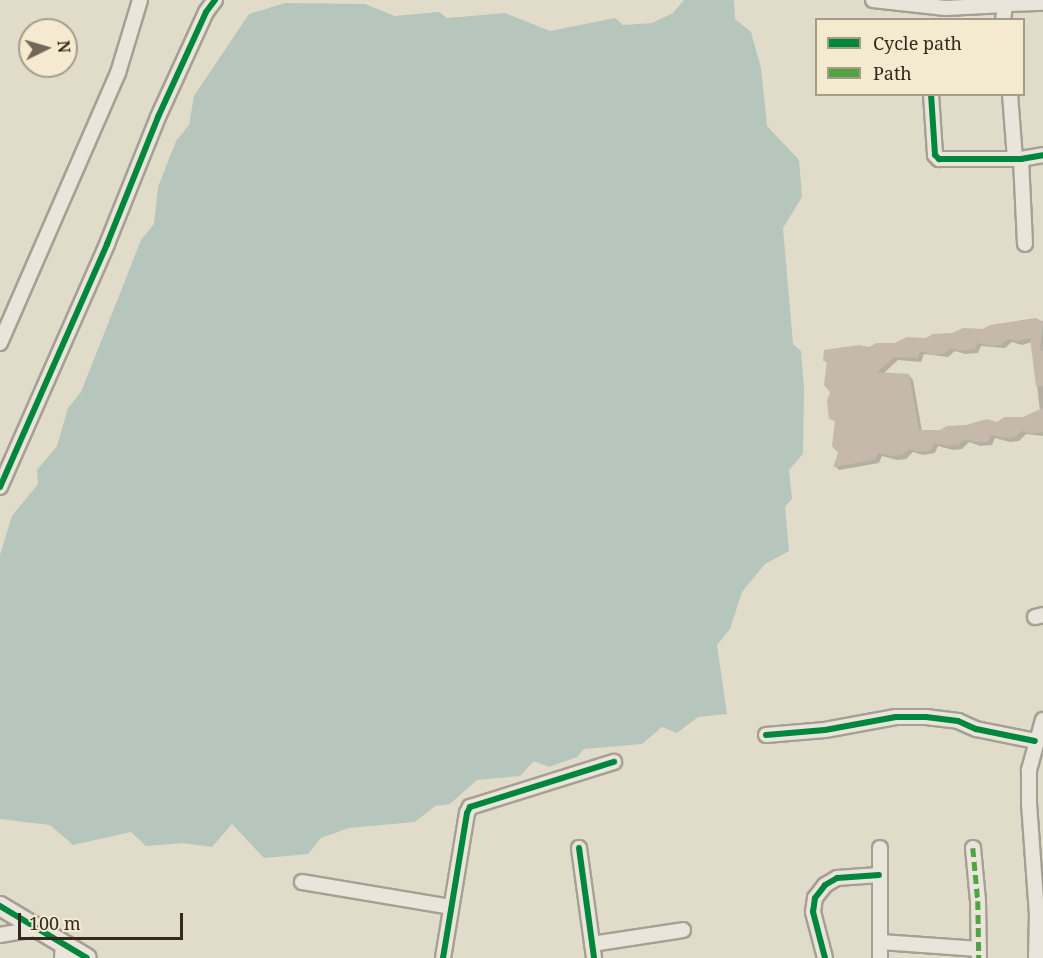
<!DOCTYPE html>
<style>
body{margin:0}
#map{position:relative;width:1043px;height:958px;overflow:hidden;background:#e1dbca;font-family:"Noto Serif",serif}
div>[style]{position:absolute}
.water>*{inset:0;background:#b6c6bc}
.shadow>*{inset:0;background:#0003}
.building>*{inset:0;background:#c4b9ab}
.roads{filter:drop-shadow(2px 0 #a6a094) drop-shadow(-2px 0 #a6a094) drop-shadow(0 2px #a6a094) drop-shadow(0 -2px #a6a094)}
.street>*{height:14px;margin:-7px;padding:0 7px;transform-origin:7px;border-radius:7px;background:#eae5db}
.secondary>*{height:18px;margin:-9px;padding:0 9px;transform-origin:9px;border-radius:9px;background:#eae5db}
.quiet>*{height:4.5px;margin-top:-2.25px;transform-origin:0;background:repeating-linear-gradient(90deg,#52a341 0 9px,transparent 0 13.5px)}
.cycleway>*{height:6px;margin:-3px;padding:0 3px;transform-origin:3px;border-radius:3px;background:#00873e}
span{translate:-50% -50%;white-space:nowrap;text-align:center;line-height:1.15;-webkit-text-stroke:6px #f3eacf;paint-order:stroke}
.legend{position:absolute;left:815px;top:18px;width:210px;height:78px;box-sizing:border-box;background:#f3eacf;border:2px solid #a69d88;margin:0;padding:8px 10px;list-style:none;font-size:18px;color:#33291d}
.legend li{display:flex;align-items:center;gap:12px;height:30px}
.legend b{width:30px;border:2px solid #a69d88}
.north{position:absolute;left:18px;top:18px;width:60px;height:60px;box-sizing:border-box;background:#f3eacf;border:2px solid #a69d88;border-radius:50%;rotate:85deg;font-size:16px;font-weight:700;line-height:24px;text-align:center;color:#33291d}
.north::after{content:'';display:block;margin:auto;width:21px;height:27px;background:#70675a;clip-path:polygon(50% 0,100% 100%,50% 72%,0 100%)}
.scale{position:absolute;left:18px;top:913px;width:165px;height:27px;box-sizing:border-box;border:3px solid #33291d;border-top:0;padding-left:8px;font-size:18px;line-height:21px;white-space:nowrap;color:#33291d;-webkit-text-stroke:4px #f3eacf;paint-order:stroke}
</style>
<div id="map">
<div class="water">
<i style="clip-path:polygon(684px 0,734px 0,735px 19px,751px 32px,761px 68px,767px 126px,799px 160px,802px 197px,783px 228px,793px 344px,801px 351px,804px 388px,803px 454px,789px 470px,792px 499px,785px 507px,789px 551px,765px 564px,742px 592px,730px 629px,717px 645px,727px 714px,698px 717px,677px 733px,662px 727px,642px 744px,584px 749px,577px 757px,549px 767px,534px 761px,520px 776px,477px 780px,450px 804px,435px 806px,415px 822px,349px 828px,321px 838px,308px 854px,264px 858px,232px 824px,212px 847px,183px 843px,146px 846px,131px 832px,73px 845px,50px 825px,0 819px,0 555px,12px 516px,38px 484px,37px 470px,57px 446px,68px 408px,81px 392px,141px 240px,154px 224px,158px 187px,176px 141px,189px 125px,194px 96px,249px 14px,285px 3px,365px 4px,395px 16px,439px 12px,447px 18px,505px 13px,550px 31px,615px 18px,623px 25px,652px 23px,673px 13px)"></i>
</div>
<div class="shadow">
<i style="clip-path:polygon(evenodd,1036px 320px,1043px 321px,1043px 436px,1026px 434px,1019px 441px,1010px 442px,995px 438px,992px 445px,980px 446px,969px 442px,962px 449px,953px 450px,938px 446px,935px 453px,923px 455px,913px 452px,906px 459px,897px 460px,882px 456px,879px 463px,839px 470px,835px 466px,840px 452px,837px 423px,830px 418px,832px 391px,828px 364px,824px 360px,895px 344px,1036px 320px,1012px 342px,1022px 345px,1032px 342px,1040px 411px,1023px 418px,940px 431px,922px 431px,913px 380px,909px 375px,883px 374px,898px 360px,921px 362px,924px 354px,948px 357px,955px 351px,965px 354px,978px 353px,981px 346px,1005px 348px,1012px 342px)"></i>
</div>
<div class="building">
<i style="clip-path:polygon(1036px 318px,1043px 322px,1040px 350px,1043px 351px,1043px 386px,1036px 386px,1030px 338px,1017px 341px,1008px 339px,1001px 345px,992px 346px,977px 343px,975px 349px,960px 351px,951px 348px,944px 354px,934px 355px,920px 351px,918px 358px,894px 357px,877px 372px,909px 374px,919px 430px,940px 430px,947px 426px,966px 425px,987px 419px,997px 422px,1004px 417px,1023px 417px,1043px 408px,1043px 432px,1031px 434px,1022px 431px,1015px 437px,1005px 438px,991px 435px,988px 442px,975px 442px,965px 439px,958px 445px,948px 446px,934px 443px,931px 450px,918px 452px,909px 449px,902px 455px,892px 456px,878px 453px,875px 460px,833px 467px,838px 453px,832px 446px,835px 421px,829px 419px,827px 401px,830px 392px,824px 385px,827px 361px,823px 361px,824px 350px,859px 345px,869px 347px,876px 343px,895px 343px,907px 337px,926px 338px,933px 334px,952px 333px,963px 328px,983px 329px,990px 325px)"></i>
</div>
<div class="roads">
<div class="street">
<i style="left:873px;top:0;width:73px;rotate:6.3deg"></i>
<i style="left:946px;top:8px;width:59px;rotate:-2.9deg"></i>
<i style="left:1003px;top:20px;width:14px;rotate:-82deg"></i>
<i style="left:1005px;top:6px;width:4px;rotate:-27deg"></i>
<i style="left:1009px;top:4px;width:34px;rotate:-2deg"></i>
<i style="left:931px;top:94px;width:61px;rotate:86.2deg"></i>
<i style="left:935px;top:155px;width:6px;rotate:45deg"></i>
<i style="left:939px;top:159px;width:82px"></i>
<i style="left:1021px;top:159px;width:22px;rotate:-10deg"></i>
<i style="left:1010px;top:94px;width:65px;rotate:85.6deg"></i>
<i style="left:1021px;top:159px;width:85px;rotate:87.3deg"></i>
<i style="left:0;top:343px;width:295px;rotate:-66.4deg"></i>
<i style="left:118px;top:73px;width:76px;rotate:-73.2deg"></i>
<i style="left:0;top:487px;width:266px;rotate:-66.2deg"></i>
<i style="left:107px;top:244px;width:137px;rotate:-68.1deg"></i>
<i style="left:158px;top:117px;width:115px;rotate:-65.4deg"></i>
<i style="left:206px;top:12px;width:15px;rotate:-53deg"></i>
<i style="left:1035px;top:617px;width:8px;rotate:-14deg"></i>
<i style="left:766px;top:735px;width:59px;rotate:-4.8deg"></i>
<i style="left:825px;top:730px;width:72px;rotate:-10.4deg"></i>
<i style="left:896px;top:717px;width:30px"></i>
<i style="left:926px;top:717px;width:32px;rotate:7deg"></i>
<i style="left:958px;top:721px;width:20px;rotate:24deg"></i>
<i style="left:976px;top:729px;width:60px;rotate:11.5deg"></i>
<i style="left:579px;top:848px;width:111px;rotate:82.2deg"></i>
<i style="left:880px;top:848px;width:110px;rotate:90deg"></i>
<i style="left:973px;top:848px;width:53px;rotate:84.6deg"></i>
<i style="left:978px;top:901px;width:57px;rotate:89deg"></i>
<i style="left:302px;top:882px;width:151px;rotate:9.5deg"></i>
<i style="left:0;top:935px;width:42px;rotate:-9.7deg"></i>
<i style="left:881px;top:942px;width:98px;rotate:4.1deg"></i>
<i style="left:592px;top:944px;width:92px;rotate:-8.7deg"></i>
<i style="left:62px;top:958px;width:15px;rotate:-86deg"></i>
<i style="left:443px;top:958px;width:147px;rotate:-80.6deg"></i>
<i style="left:467px;top:813px;width:7px;rotate:-63deg"></i>
<i style="left:470px;top:807px;width:151px;rotate:-17.4deg"></i>
<i style="left:825px;top:958px;width:48px;rotate:-104.6deg"></i>
<i style="left:813px;top:912px;width:14px;rotate:-82deg"></i>
<i style="left:815px;top:898px;width:16px;rotate:-52deg"></i>
<i style="left:825px;top:885px;width:14px;rotate:-30deg"></i>
<i style="left:837px;top:878px;width:42px;rotate:-4.1deg"></i>
<i style="left:1036px;top:958px;width:43px;rotate:-88.7deg"></i>
<i style="left:1037px;top:915px;width:111px;rotate:-94.1deg"></i>
<i style="left:1029px;top:804px;width:34px;rotate:-90deg"></i>
<i style="left:1029px;top:770px;width:52px;rotate:-74.4deg"></i>
</div>
<div class="secondary">
<i style="left:0;top:906px;width:101px;rotate:30.9deg"></i>
</div>
</div>
<div class="quiet">
<i style="left:973px;top:848px;width:53px;rotate:84.6deg"></i>
<i style="left:978px;top:901px;width:57px;rotate:89deg"></i>
</div>
<div class="cycleway">
<i style="left:931px;top:94px;width:61px;rotate:86.2deg"></i>
<i style="left:935px;top:155px;width:6px;rotate:45deg"></i>
<i style="left:939px;top:159px;width:82px"></i>
<i style="left:1021px;top:159px;width:22px;rotate:-10deg"></i>
<i style="left:0;top:487px;width:266px;rotate:-66.2deg"></i>
<i style="left:107px;top:244px;width:137px;rotate:-68.1deg"></i>
<i style="left:158px;top:117px;width:115px;rotate:-65.4deg"></i>
<i style="left:206px;top:12px;width:15px;rotate:-53deg"></i>
<i style="left:766px;top:735px;width:59px;rotate:-4.8deg"></i>
<i style="left:825px;top:730px;width:72px;rotate:-10.4deg"></i>
<i style="left:896px;top:717px;width:30px"></i>
<i style="left:926px;top:717px;width:32px;rotate:7deg"></i>
<i style="left:958px;top:721px;width:20px;rotate:24deg"></i>
<i style="left:976px;top:729px;width:60px;rotate:11.5deg"></i>
<i style="left:579px;top:848px;width:111px;rotate:82.2deg"></i>
<i style="left:0;top:906px;width:101px;rotate:30.9deg"></i>
<i style="left:443px;top:958px;width:147px;rotate:-80.6deg"></i>
<i style="left:467px;top:813px;width:7px;rotate:-63deg"></i>
<i style="left:470px;top:807px;width:151px;rotate:-17.4deg"></i>
<i style="left:825px;top:958px;width:48px;rotate:-104.6deg"></i>
<i style="left:813px;top:912px;width:14px;rotate:-82deg"></i>
<i style="left:815px;top:898px;width:16px;rotate:-52deg"></i>
<i style="left:825px;top:885px;width:14px;rotate:-30deg"></i>
<i style="left:837px;top:878px;width:42px;rotate:-4.1deg"></i>
</div>
<ul class="legend">
<li><b style="height:8px;background:#00873e"></b>Cycle path</li>
<li><b style="height:8px;background:#52a341"></b>Path</li>
</ul>
<div class="north">N</div>
<div class="scale">100 m</div>
</div>
